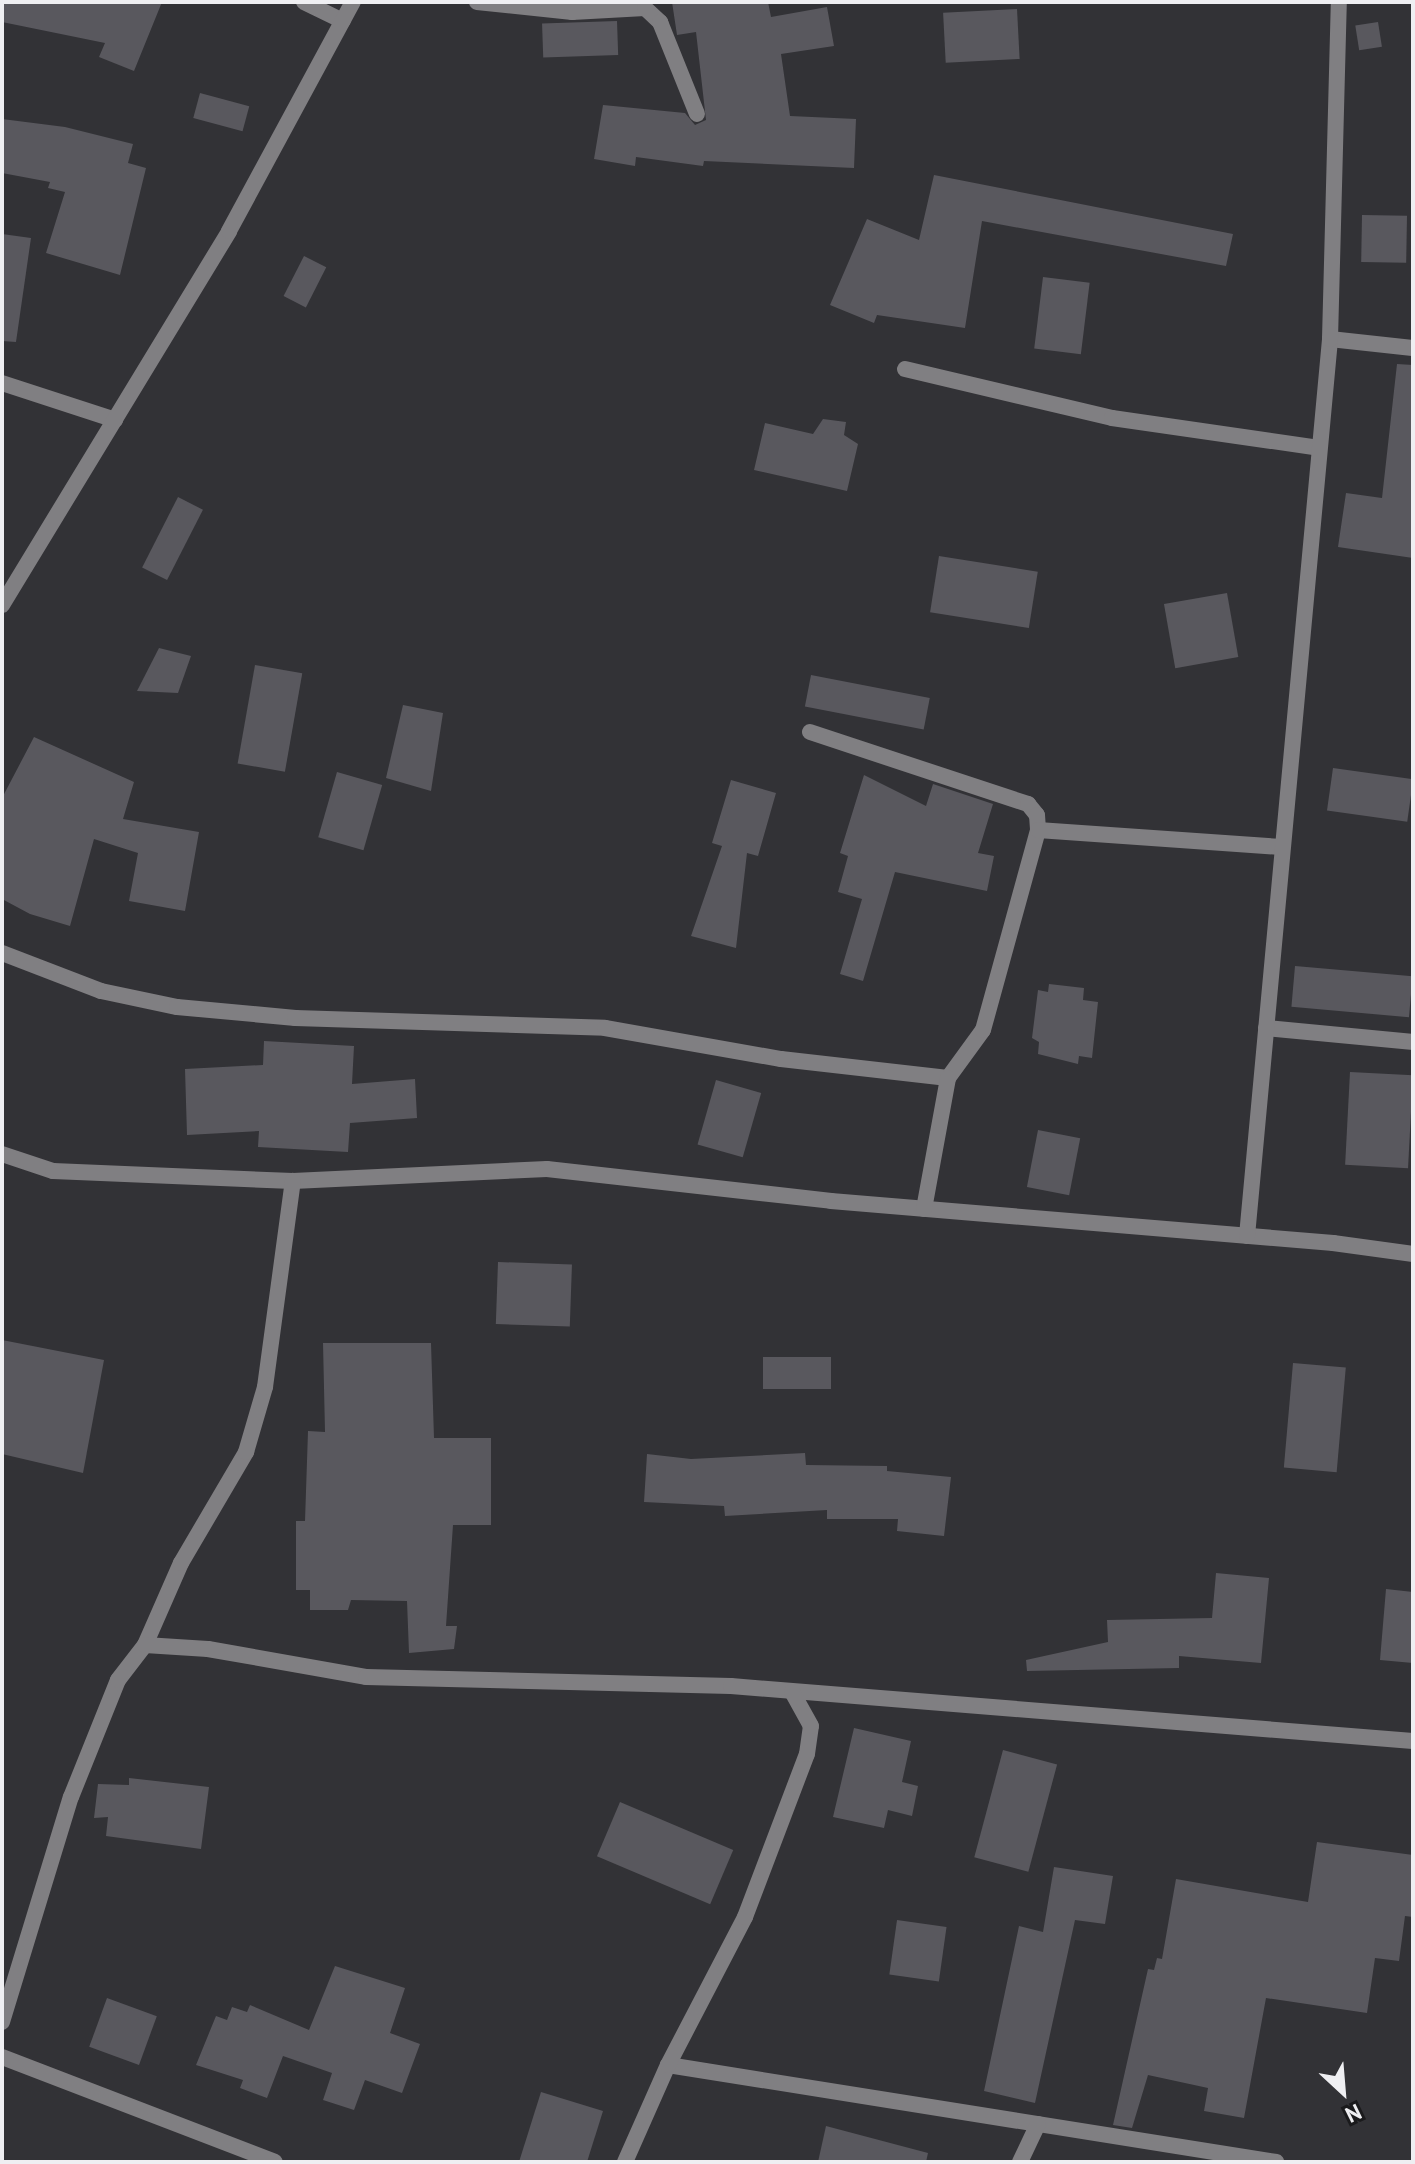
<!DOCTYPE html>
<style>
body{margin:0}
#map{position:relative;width:1415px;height:2164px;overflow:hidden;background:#323236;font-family:"PT Sans",sans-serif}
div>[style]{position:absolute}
.building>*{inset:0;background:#59585e;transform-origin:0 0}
.minor>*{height:16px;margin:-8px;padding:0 8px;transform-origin:8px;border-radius:8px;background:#807f82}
.tertiary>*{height:16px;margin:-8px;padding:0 8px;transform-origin:8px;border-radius:8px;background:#807f82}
span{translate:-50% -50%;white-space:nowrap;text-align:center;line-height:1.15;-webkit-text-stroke:6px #1a1a1c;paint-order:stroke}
.frame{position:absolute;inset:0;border:4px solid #efeff2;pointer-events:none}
.north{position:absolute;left:1303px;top:2052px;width:80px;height:80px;-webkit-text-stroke:6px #1a1a1c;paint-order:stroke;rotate:154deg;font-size:22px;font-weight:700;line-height:32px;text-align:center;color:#efeff2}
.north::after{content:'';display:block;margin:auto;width:28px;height:36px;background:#efeff2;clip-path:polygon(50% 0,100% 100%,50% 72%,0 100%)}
</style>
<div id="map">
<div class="building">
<i style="clip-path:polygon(2px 2px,162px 2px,134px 71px,99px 57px,105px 43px,2px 22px)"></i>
<i style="clip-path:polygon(672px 2px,768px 2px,771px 17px,827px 7px,834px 46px,781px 54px,790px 116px,856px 119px,854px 168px,704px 161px,703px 166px,636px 157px,635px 166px,594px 159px,603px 105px,685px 113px,695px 125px,706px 120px,696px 32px,677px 35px)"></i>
<i style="left:1017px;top:9px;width:50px;height:74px;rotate:87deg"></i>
<i style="left:617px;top:21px;width:34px;height:75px;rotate:88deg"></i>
<i style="left:1378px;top:22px;width:25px;height:23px;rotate:81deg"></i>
<i style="left:200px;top:93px;width:51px;height:26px;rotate:15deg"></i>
<i style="clip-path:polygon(2px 119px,65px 127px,133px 144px,128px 163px,146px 168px,120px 275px,46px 253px,65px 192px,48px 188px,50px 182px,2px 173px)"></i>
<i style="clip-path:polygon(934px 175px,1233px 234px,1226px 266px,982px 221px,965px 328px,877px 315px,874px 323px,830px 305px,867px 219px,919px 240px)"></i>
<i style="left:1362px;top:215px;width:45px;height:47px;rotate:1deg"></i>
<i style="clip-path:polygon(2px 234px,31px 238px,16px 342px,2px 341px)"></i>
<i style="left:304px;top:256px;width:25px;height:45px;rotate:27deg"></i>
<i style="left:1043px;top:277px;width:47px;height:72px;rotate:7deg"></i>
<i style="clip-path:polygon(1397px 364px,1413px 365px,1413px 558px,1338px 547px,1346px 493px,1382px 498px)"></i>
<i style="clip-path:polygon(823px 419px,846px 422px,844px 435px,858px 444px,847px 491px,754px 470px,765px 423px,813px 434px)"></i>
<i style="left:178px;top:497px;width:28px;height:79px;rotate:27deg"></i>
<i style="left:939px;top:556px;width:100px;height:57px;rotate:9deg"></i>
<i style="left:1227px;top:593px;width:65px;height:64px;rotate:80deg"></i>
<i style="clip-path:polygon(159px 648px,191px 656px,178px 693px,137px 691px)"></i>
<i style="left:255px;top:665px;width:48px;height:100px;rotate:10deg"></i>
<i style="left:811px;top:675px;width:121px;height:32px;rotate:11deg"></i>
<i style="clip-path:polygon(403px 705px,443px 713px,431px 791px,386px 778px)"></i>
<i style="clip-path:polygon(34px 737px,134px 782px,123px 819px,199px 832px,185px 911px,129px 901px,138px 853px,94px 839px,70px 926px,30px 914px,2px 899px,2px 798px)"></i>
<i style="left:1333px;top:768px;width:81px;height:43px;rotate:8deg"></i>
<i style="left:337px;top:772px;width:47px;height:68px;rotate:16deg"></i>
<i style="clip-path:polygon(864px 775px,926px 806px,933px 784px,993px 804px,978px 853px,994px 856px,987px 891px,895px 872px,863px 981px,840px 974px,862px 899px,838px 892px,848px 856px,840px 853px)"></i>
<i style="clip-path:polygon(731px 780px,776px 793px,758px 856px,747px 853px,736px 948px,691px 936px,722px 846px,712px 843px)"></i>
<i style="left:1295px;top:966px;width:118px;height:41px;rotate:5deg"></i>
<i style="clip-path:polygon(1049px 984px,1084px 988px,1083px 1000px,1098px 1002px,1092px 1058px,1079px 1056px,1078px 1064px,1038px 1054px,1039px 1042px,1032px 1038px,1038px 990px,1048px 992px)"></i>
<i style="clip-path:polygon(264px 1041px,354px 1046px,352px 1084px,415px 1079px,417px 1118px,350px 1123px,348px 1152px,258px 1147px,259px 1131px,187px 1135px,185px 1069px,263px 1065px)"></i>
<i style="left:1350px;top:1072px;width:63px;height:93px;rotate:3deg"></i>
<i style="left:716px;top:1080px;width:47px;height:67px;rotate:16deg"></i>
<i style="left:1038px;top:1130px;width:43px;height:58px;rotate:11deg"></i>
<i style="left:498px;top:1262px;width:74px;height:62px;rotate:2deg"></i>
<i style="clip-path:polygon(2px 1340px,104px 1360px,83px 1473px,2px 1454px)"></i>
<i style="clip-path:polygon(323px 1343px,431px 1343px,434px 1438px,491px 1438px,491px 1525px,453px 1525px,446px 1626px,457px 1626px,454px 1649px,409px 1653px,407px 1601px,351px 1600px,348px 1610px,310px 1610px,310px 1590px,296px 1590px,296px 1521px,305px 1521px,308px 1431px,325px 1432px)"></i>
<i style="left:763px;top:1357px;width:68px;height:32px"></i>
<i style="left:1293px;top:1363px;width:53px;height:105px;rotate:5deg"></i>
<i style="clip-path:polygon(805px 1453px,806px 1465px,887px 1466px,887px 1471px,951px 1477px,944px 1536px,897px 1531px,898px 1519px,827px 1519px,827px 1510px,725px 1516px,724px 1506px,644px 1502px,647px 1454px,691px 1459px)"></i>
<i style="clip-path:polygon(1216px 1573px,1269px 1578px,1261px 1663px,1179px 1656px,1179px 1668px,1027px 1671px,1026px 1660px,1108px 1642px,1107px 1620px,1212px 1618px)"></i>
<i style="clip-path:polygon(1386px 1589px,1413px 1592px,1413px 1663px,1380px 1660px)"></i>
<i style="clip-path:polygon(854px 1728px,911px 1741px,902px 1782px,918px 1786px,912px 1816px,888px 1810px,884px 1828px,833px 1817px)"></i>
<i style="left:1003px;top:1750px;width:56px;height:111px;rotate:15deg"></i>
<i style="clip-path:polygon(129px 1778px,209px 1787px,201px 1849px,106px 1836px,108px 1817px,94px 1818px,98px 1784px,129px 1785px)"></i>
<i style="left:620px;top:1802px;width:123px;height:59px;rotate:23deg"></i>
<i style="clip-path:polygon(1317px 1842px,1413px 1855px,1413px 1917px,1405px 1916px,1399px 1961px,1375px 1958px,1367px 2013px,1266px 1998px,1244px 2118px,1204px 2111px,1208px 2088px,1148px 2075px,1132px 2128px,1113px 2125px,1148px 1969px,1154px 1970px,1157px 1958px,1162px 1959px,1176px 1879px,1308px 1902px)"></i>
<i style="clip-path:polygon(1054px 1867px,1113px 1876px,1105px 1924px,1075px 1920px,1035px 2103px,984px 2091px,1019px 1926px,1043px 1932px)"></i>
<i style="left:897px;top:1920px;width:50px;height:55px;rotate:8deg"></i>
<i style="clip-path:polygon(335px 1966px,405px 1988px,390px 2033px,420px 2044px,402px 2093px,365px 2080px,354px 2110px,323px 2100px,332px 2073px,283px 2056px,267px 2098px,240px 2088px,243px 2080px,196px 2065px,216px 2016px,227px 2020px,232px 2007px,247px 2012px,250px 2005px,309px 2030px)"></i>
<i style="left:107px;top:1998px;width:53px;height:52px;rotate:20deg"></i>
<i style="clip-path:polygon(541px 2092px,603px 2111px,587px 2162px,519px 2162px)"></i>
<i style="clip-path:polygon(826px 2126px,928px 2153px,926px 2162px,818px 2162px)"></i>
</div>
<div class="minor">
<i style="left:304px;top:2px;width:43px;rotate:26deg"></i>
<i style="left:477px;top:2px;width:96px;rotate:6deg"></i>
<i style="left:572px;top:12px;width:73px;rotate:-3.1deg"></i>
<i style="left:645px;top:8px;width:21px;rotate:43deg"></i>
<i style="left:660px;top:22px;width:99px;rotate:68.1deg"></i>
<i style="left:1330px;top:339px;width:83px;rotate:6.2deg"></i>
<i style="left:905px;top:369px;width:213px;rotate:13.3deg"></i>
<i style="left:1112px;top:418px;width:209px;rotate:8.2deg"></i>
<i style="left:2px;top:383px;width:119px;rotate:18.1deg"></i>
<i style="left:810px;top:732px;width:230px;rotate:18.3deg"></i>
<i style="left:1028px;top:804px;width:14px;rotate:51deg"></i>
<i style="left:1037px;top:815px;width:15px;rotate:86deg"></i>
<i style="left:2px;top:953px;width:106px;rotate:21deg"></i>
<i style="left:101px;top:991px;width:78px;rotate:11.9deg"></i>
<i style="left:177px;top:1007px;width:119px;rotate:5.3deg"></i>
<i style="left:295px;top:1018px;width:310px;rotate:1.8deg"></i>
<i style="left:605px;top:1028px;width:179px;rotate:10deg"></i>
<i style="left:781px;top:1059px;width:168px;rotate:6.5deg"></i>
<i style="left:948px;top:1078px;width:59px;rotate:-53.9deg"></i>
<i style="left:983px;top:1030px;width:207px;rotate:-74.6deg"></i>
<i style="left:1038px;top:830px;width:244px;rotate:4deg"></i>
<i style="left:1266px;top:1028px;width:148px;rotate:5.4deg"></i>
<i style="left:2px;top:1154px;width:54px;rotate:18.4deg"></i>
<i style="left:53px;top:1171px;width:240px;rotate:2.4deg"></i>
<i style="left:293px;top:1181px;width:254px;rotate:-2.7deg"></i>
<i style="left:547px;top:1169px;width:286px;rotate:6.4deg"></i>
<i style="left:831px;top:1201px;width:504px;rotate:4.78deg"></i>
<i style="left:1333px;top:1243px;width:81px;rotate:7.8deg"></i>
<i style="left:924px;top:1209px;width:133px;rotate:-79.6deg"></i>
<i style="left:1247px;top:1236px;width:901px;rotate:-84.71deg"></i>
<i style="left:1330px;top:339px;width:337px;rotate:-88.5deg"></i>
<i style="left:145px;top:1645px;width:90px;rotate:-66.3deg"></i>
<i style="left:181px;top:1563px;width:129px;rotate:-59.6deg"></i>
<i style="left:246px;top:1452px;width:68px;rotate:-73.7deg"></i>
<i style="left:265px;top:1387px;width:208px;rotate:-82.3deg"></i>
<i style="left:2px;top:2022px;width:235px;rotate:-73deg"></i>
<i style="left:71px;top:1797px;width:126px;rotate:-68.1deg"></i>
<i style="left:118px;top:1680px;width:44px;rotate:-52.4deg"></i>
<i style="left:145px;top:1645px;width:63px;rotate:3.6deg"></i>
<i style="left:208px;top:1649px;width:160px;rotate:10deg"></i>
<i style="left:366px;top:1677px;width:365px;rotate:1.4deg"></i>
<i style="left:731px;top:1686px;width:684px;rotate:4.61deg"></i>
<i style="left:2px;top:2057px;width:292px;rotate:21deg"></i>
<i style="left:668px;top:2065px;width:616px;rotate:9.06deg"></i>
<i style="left:625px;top:2162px;width:106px;rotate:-66.1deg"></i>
<i style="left:668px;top:2065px;width:167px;rotate:-62.5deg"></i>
<i style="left:745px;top:1917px;width:174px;rotate:-69.2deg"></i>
<i style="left:807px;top:1754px;width:28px;rotate:-82deg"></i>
<i style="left:811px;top:1726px;width:39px;rotate:-119deg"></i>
<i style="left:1020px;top:2162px;width:42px;rotate:-64.7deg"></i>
</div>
<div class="tertiary">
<i style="left:2px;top:605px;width:437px;rotate:-58.7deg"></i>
<i style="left:229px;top:231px;width:260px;rotate:-61.6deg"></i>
</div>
<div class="frame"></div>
<div class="north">N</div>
</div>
